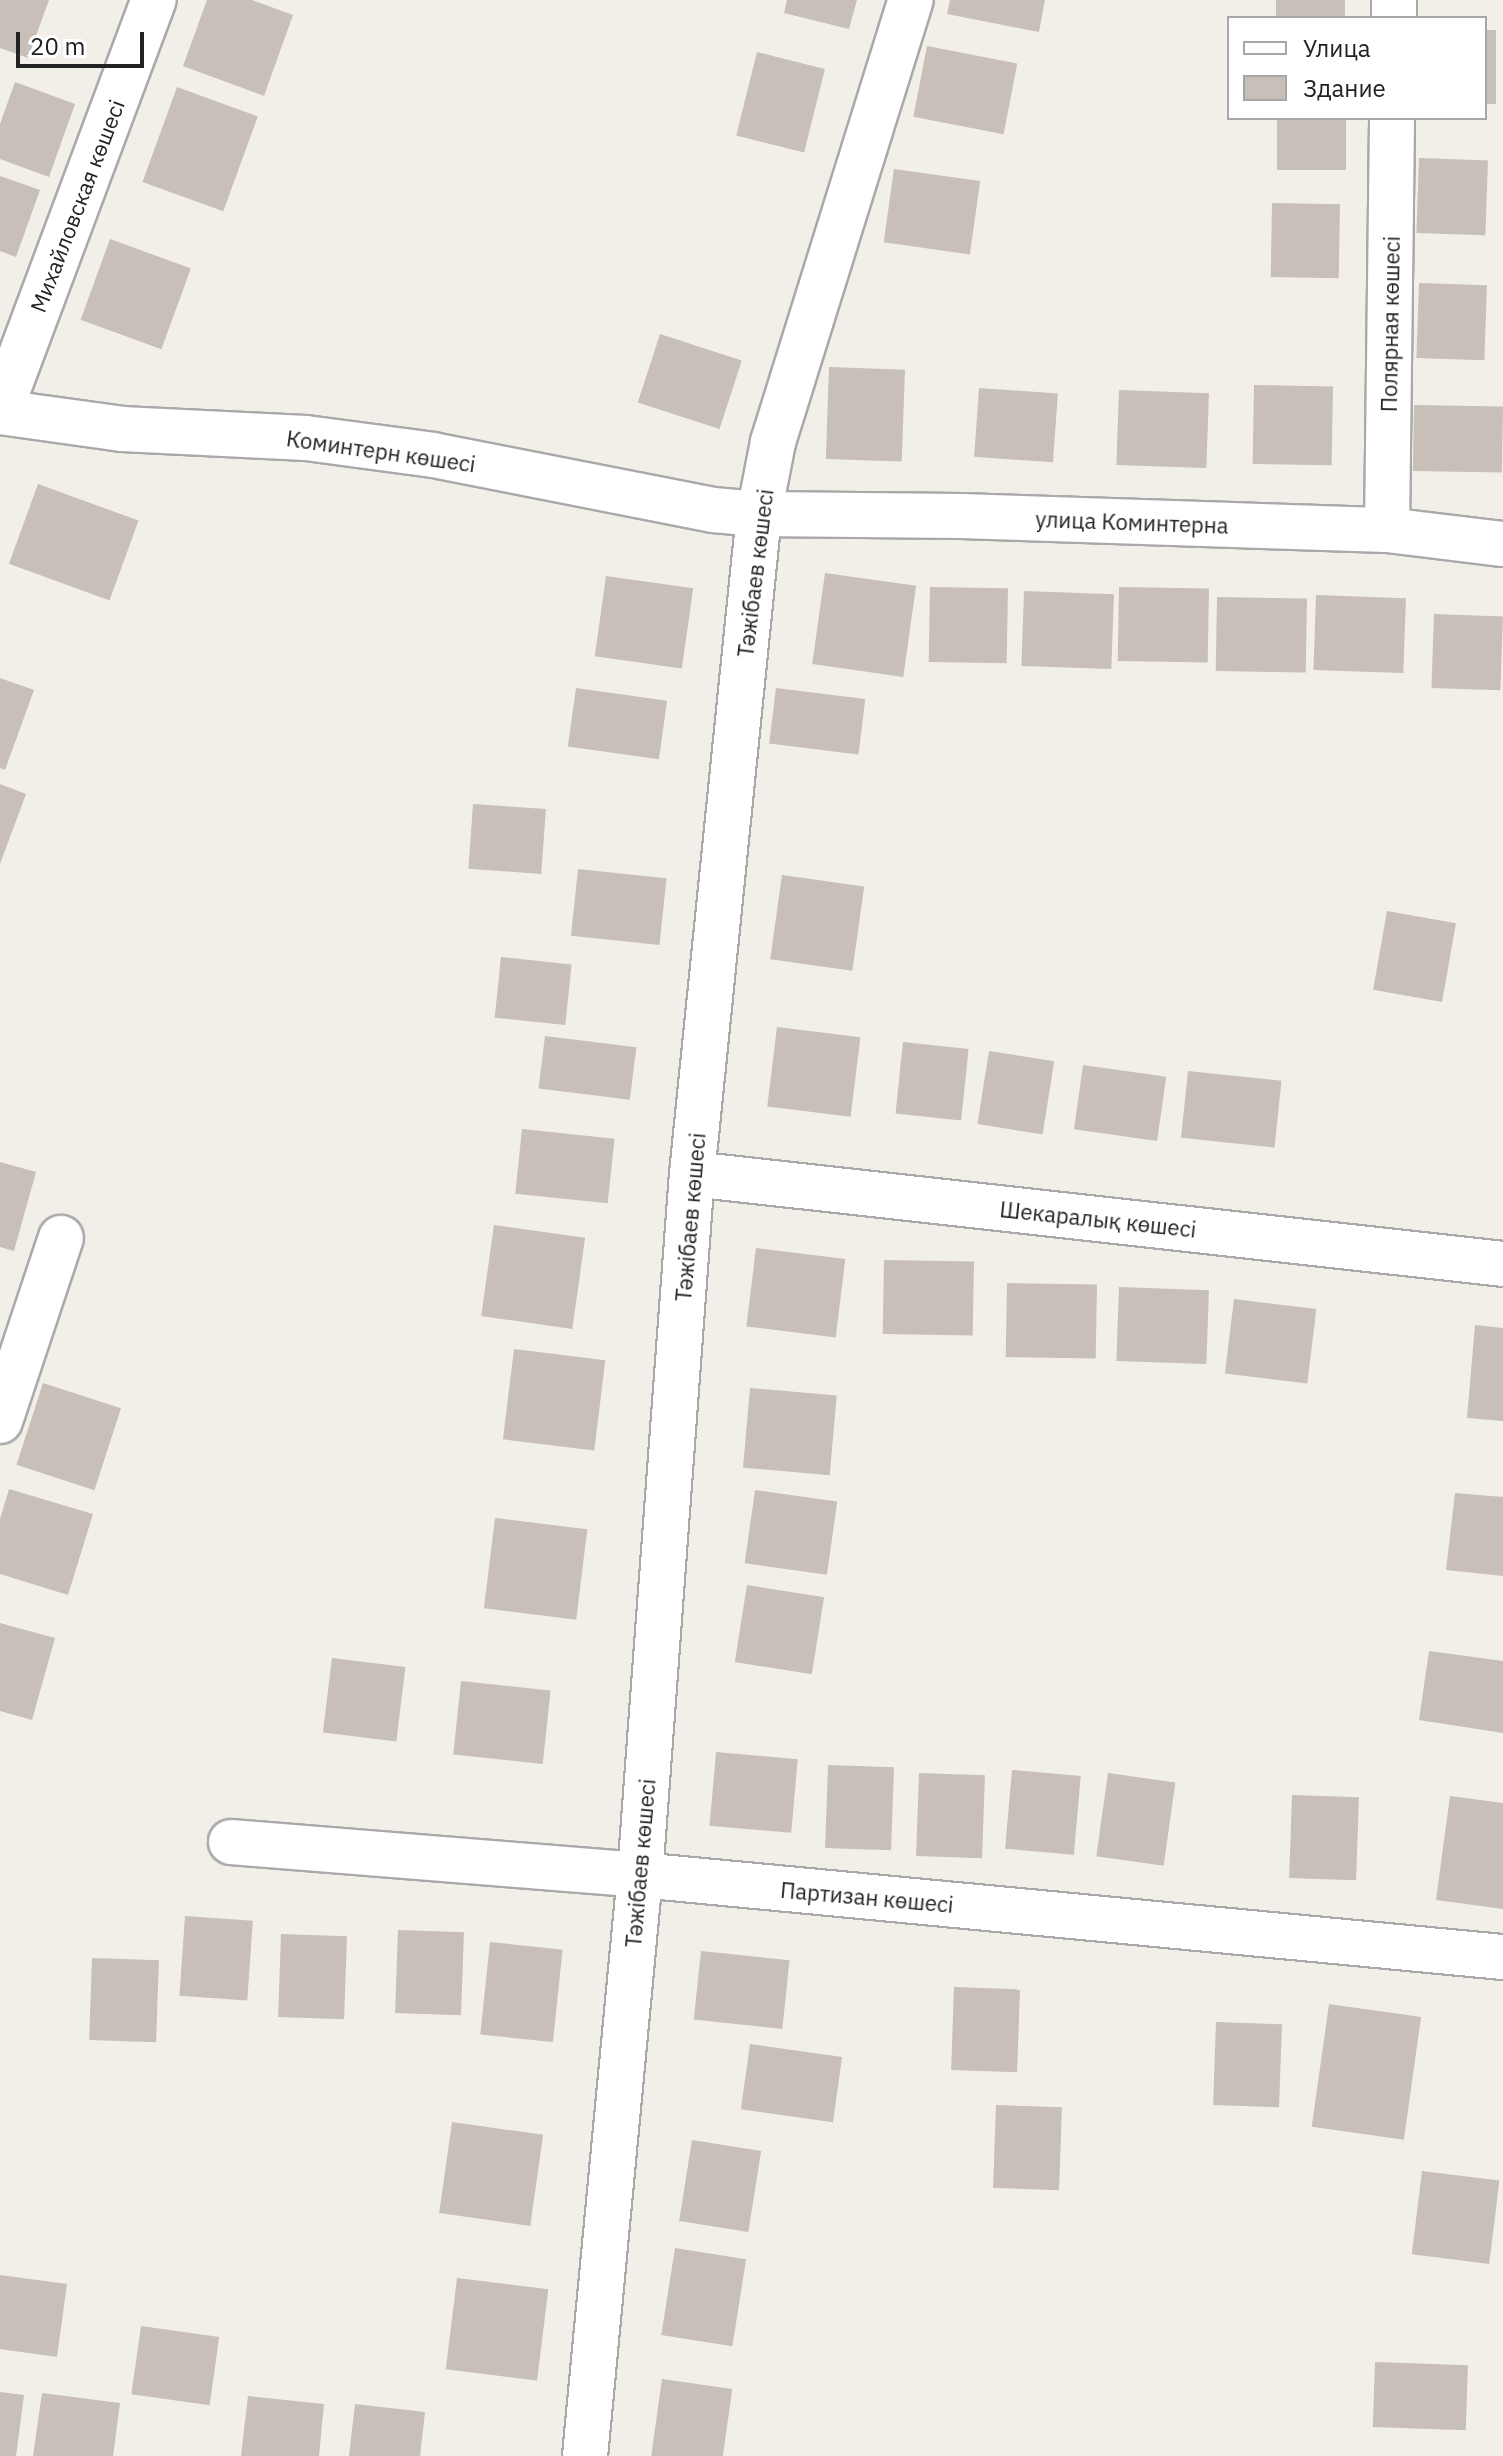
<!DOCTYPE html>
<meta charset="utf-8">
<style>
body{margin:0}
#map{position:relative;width:1503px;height:2456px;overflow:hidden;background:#f2efe9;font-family:"IBM Plex Sans",sans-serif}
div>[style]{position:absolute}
.building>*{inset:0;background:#c7bfb8;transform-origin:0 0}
.roads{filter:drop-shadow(2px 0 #a9a9a9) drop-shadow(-2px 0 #a9a9a9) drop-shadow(0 2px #a9a9a9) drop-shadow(0 -2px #a9a9a9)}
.street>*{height:44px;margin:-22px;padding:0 22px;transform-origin:22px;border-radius:22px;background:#fff}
span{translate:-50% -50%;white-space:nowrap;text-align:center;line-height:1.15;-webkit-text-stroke:8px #fff;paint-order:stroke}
.street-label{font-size:22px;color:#222}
.legend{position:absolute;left:1227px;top:16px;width:260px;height:104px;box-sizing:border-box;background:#fff;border:2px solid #a7a7a7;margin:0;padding:10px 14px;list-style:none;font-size:24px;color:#222}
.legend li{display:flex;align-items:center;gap:16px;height:40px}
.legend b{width:40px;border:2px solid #a7a7a7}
.scale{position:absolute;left:16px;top:32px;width:128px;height:36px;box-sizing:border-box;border:4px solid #222;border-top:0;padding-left:10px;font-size:24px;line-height:28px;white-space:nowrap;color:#222;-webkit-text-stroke:6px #fff;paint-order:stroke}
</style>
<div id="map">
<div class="building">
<i style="clip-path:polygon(0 0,49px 0,28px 58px,0 48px)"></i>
<i style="clip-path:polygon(207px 0,252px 0,293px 15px,264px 96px,183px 66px)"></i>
<i style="clip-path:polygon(787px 0,857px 0,849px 29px,784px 13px)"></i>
<i style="clip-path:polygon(950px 0,1045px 0,1039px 32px,947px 14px)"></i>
<i style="left:1276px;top:0;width:69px;height:18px"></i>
<i style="left:1485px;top:30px;width:11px;height:74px"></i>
<i style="left:927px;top:46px;width:92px;height:72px;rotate:11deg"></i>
<i style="left:757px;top:52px;width:70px;height:86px;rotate:14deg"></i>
<i style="clip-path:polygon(15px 82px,75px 104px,49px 177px,0 159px,0 124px)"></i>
<i style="left:177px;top:87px;width:86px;height:101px;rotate:20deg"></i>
<i style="left:1277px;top:118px;width:69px;height:52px"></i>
<i style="left:1419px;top:158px;width:69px;height:75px;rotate:2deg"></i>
<i style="left:894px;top:169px;width:87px;height:74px;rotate:8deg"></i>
<i style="clip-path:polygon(0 176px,40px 190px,16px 257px,0 251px)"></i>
<i style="left:1272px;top:203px;width:68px;height:74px;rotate:1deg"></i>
<i style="left:110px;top:239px;width:86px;height:86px;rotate:20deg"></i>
<i style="left:1419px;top:283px;width:68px;height:75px;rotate:2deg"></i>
<i style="left:660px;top:334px;width:86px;height:72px;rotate:18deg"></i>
<i style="left:829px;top:367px;width:76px;height:92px;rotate:2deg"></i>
<i style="left:1254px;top:385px;width:79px;height:79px;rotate:1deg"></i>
<i style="left:979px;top:388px;width:79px;height:69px;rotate:4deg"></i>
<i style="left:1119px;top:390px;width:90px;height:75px;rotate:2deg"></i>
<i style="left:1414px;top:405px;width:89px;height:66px;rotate:1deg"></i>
<i style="left:38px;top:484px;width:107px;height:85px;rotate:20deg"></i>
<i style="left:825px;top:573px;width:92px;height:92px;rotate:8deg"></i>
<i style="left:606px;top:576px;width:88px;height:81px;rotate:8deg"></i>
<i style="left:930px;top:587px;width:78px;height:75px;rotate:1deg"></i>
<i style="left:1119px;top:587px;width:90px;height:74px;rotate:1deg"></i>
<i style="left:1024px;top:591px;width:90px;height:75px;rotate:2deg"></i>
<i style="left:1316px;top:595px;width:90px;height:75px;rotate:2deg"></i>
<i style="left:1217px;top:597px;width:90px;height:74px;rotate:1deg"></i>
<i style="left:1434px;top:614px;width:69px;height:74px;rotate:2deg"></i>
<i style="clip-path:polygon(0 678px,34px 690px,5px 770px,0 768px)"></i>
<i style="left:576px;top:688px;width:92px;height:59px;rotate:8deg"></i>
<i style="left:776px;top:688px;width:90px;height:56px;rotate:7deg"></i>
<i style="clip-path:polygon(0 784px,26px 794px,0 864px)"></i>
<i style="left:473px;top:804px;width:73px;height:65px;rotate:4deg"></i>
<i style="left:578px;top:869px;width:89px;height:67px;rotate:6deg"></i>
<i style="left:782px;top:875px;width:83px;height:85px;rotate:8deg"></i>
<i style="left:1387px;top:911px;width:70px;height:80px;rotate:10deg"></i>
<i style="left:501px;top:957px;width:71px;height:61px;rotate:6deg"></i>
<i style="left:777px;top:1027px;width:84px;height:80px;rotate:7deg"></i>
<i style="left:545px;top:1036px;width:92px;height:53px;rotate:7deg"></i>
<i style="left:903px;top:1042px;width:66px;height:72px;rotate:6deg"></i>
<i style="left:989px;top:1051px;width:66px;height:74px;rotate:9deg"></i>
<i style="left:1083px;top:1065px;width:84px;height:65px;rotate:8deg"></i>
<i style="left:1188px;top:1071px;width:94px;height:67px;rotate:6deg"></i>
<i style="left:522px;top:1129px;width:93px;height:65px;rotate:6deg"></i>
<i style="clip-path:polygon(0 1162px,36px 1172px,14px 1251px,0 1247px)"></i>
<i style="left:494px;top:1225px;width:92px;height:92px;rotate:8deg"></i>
<i style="left:756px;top:1248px;width:90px;height:79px;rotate:7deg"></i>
<i style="left:884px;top:1260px;width:90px;height:74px;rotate:1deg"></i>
<i style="left:1007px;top:1283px;width:90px;height:74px;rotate:1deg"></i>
<i style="left:1119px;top:1287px;width:90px;height:74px;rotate:2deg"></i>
<i style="left:1234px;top:1299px;width:83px;height:75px;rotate:7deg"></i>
<i style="clip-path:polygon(1475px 1325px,1503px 1328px,1503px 1421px,1467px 1418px)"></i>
<i style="left:514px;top:1349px;width:92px;height:91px;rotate:7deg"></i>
<i style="left:43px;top:1383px;width:82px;height:86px;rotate:18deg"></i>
<i style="left:750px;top:1388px;width:87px;height:80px;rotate:5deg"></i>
<i style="clip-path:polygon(9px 1489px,93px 1514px,68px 1595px,0 1574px,0 1519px)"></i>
<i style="left:755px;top:1490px;width:83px;height:74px;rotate:8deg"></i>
<i style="clip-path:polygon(1455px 1493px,1503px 1497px,1503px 1576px,1446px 1570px)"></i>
<i style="left:495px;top:1518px;width:93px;height:91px;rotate:7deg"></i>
<i style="left:747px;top:1585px;width:78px;height:78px;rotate:9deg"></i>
<i style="clip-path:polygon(0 1623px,55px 1638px,32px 1720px,0 1711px)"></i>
<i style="clip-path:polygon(1429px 1651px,1503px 1661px,1503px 1733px,1419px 1720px)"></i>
<i style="left:332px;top:1658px;width:74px;height:75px;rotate:7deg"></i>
<i style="left:461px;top:1681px;width:90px;height:74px;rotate:6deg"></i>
<i style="left:716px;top:1752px;width:82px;height:74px;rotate:5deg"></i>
<i style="left:828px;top:1765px;width:66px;height:83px;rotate:2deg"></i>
<i style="left:1012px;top:1770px;width:69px;height:79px;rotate:5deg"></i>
<i style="left:919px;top:1773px;width:66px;height:83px;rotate:2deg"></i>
<i style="left:1108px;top:1773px;width:68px;height:84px;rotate:8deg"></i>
<i style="left:1292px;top:1795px;width:67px;height:83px;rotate:2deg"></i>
<i style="clip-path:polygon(1450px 1796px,1503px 1803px,1503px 1909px,1436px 1900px)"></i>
<i style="left:185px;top:1916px;width:68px;height:80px;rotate:4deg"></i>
<i style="left:398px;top:1930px;width:66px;height:83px;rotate:2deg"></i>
<i style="left:281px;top:1934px;width:66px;height:83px;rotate:2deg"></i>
<i style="left:490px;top:1942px;width:73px;height:93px;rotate:6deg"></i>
<i style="left:701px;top:1951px;width:89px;height:69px;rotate:6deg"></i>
<i style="left:92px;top:1958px;width:67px;height:82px;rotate:2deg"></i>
<i style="left:954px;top:1987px;width:66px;height:83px;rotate:2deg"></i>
<i style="left:1329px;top:2004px;width:93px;height:124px;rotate:8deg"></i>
<i style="left:1216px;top:2022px;width:66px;height:83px;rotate:2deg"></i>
<i style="left:750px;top:2044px;width:93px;height:66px;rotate:8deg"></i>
<i style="left:996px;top:2105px;width:66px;height:83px;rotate:2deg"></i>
<i style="left:452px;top:2122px;width:92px;height:92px;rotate:8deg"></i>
<i style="left:692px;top:2140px;width:70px;height:82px;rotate:9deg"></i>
<i style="left:1422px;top:2171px;width:78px;height:84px;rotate:7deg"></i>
<i style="left:675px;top:2248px;width:72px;height:88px;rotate:9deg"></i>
<i style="clip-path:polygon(0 2275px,67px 2284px,57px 2357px,0 2349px)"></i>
<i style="left:457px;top:2278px;width:92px;height:92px;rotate:7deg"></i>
<i style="left:141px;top:2326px;width:79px;height:69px;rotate:8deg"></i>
<i style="left:1375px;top:2362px;width:93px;height:65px;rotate:2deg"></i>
<i style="left:662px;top:2379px;width:71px;height:78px;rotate:8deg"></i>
<i style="clip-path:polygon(0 2392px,24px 2395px,16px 2456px,0 2456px)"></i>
<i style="clip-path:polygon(42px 2393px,120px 2403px,113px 2456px,33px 2456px)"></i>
<i style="clip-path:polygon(248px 2396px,324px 2404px,319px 2456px,241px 2456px)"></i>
<i style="clip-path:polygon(355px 2404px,425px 2412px,420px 2456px,349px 2456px)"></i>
</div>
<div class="roads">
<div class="street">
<i style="left:1394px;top:18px;width:18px;rotate:-90deg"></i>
<i style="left:0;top:411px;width:439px;rotate:-69.5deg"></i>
<i style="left:0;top:412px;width:123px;rotate:7.9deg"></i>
<i style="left:122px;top:429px;width:184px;rotate:2.8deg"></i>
<i style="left:306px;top:438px;width:128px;rotate:7.6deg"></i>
<i style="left:433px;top:455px;width:285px;rotate:11.1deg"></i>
<i style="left:713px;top:510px;width:46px;rotate:5deg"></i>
<i style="left:759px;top:514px;width:202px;rotate:0.6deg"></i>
<i style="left:961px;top:516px;width:426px;rotate:1.9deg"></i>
<i style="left:1387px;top:530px;width:117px;rotate:6.9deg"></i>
<i style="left:1387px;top:530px;width:412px;rotate:-89.3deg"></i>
<i style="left:692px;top:1174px;width:816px;rotate:6.33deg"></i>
<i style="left:0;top:1421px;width:193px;rotate:-71.6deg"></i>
<i style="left:231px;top:1842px;width:410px;rotate:4.6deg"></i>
<i style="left:640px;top:1875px;width:867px;rotate:5.43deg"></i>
<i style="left:585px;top:2456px;width:584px;rotate:-84.59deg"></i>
<i style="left:640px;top:1875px;width:703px;rotate:-85.76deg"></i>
<i style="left:692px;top:1174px;width:663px;rotate:-84.2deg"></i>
<i style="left:759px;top:514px;width:73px;rotate:-79deg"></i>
<i style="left:773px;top:442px;width:463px;rotate:-72.7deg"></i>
</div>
</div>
<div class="street-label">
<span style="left:77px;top:206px;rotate:-69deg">Михайловская көшесі</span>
<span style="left:1390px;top:324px;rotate:-89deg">Полярная көшесі</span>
<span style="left:381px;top:451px;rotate:8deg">Коминтерн көшесі</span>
<span style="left:1132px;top:522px;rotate:2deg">улица Коминтерна</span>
<span style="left:755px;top:573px;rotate:-83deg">Тәжібаев көшесі</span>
<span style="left:690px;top:1217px;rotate:-85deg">Тәжібаев көшесі</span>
<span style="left:1098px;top:1219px;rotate:6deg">Шекаралық көшесі</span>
<span style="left:640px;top:1863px;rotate:-85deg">Тәжібаев көшесі</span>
<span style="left:867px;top:1897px;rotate:5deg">Партизан көшесі</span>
</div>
<ul class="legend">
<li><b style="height:10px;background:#fff"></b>Улица</li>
<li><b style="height:22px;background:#c7bfb8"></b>Здание</li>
</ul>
<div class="scale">20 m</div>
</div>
